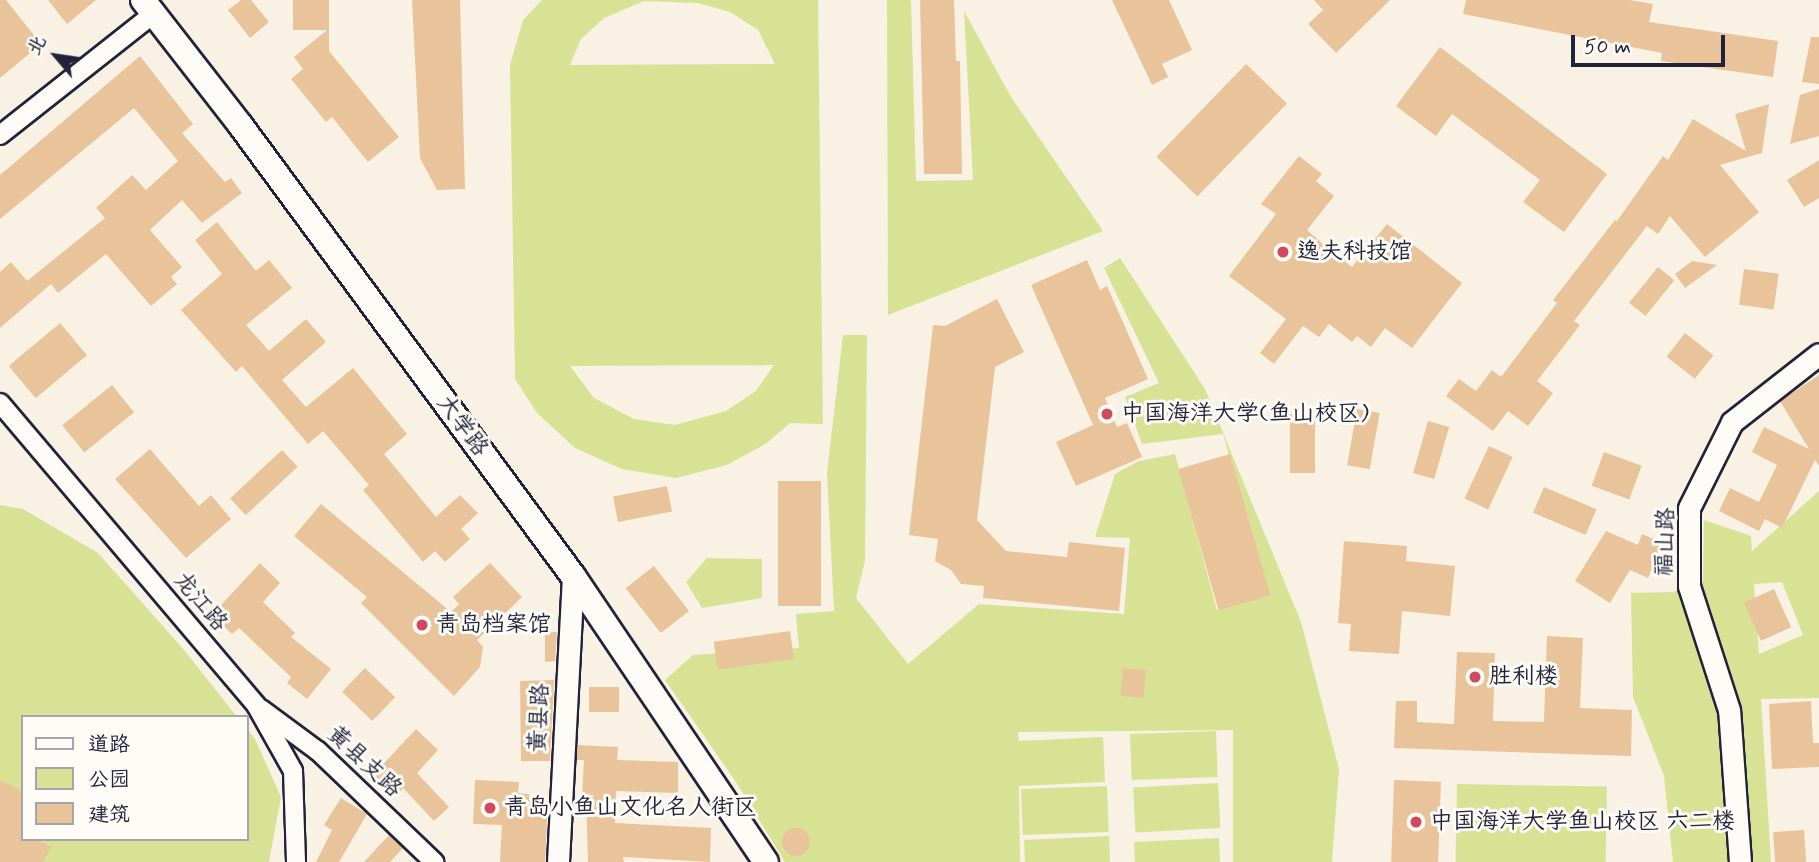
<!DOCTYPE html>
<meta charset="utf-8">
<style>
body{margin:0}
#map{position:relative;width:1819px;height:862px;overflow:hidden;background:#f9f1e4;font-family:Mynerve,"LXGW WenKai TC",sans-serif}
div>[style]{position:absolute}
.green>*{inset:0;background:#d7e294;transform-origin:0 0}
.building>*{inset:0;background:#e9c49a;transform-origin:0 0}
.round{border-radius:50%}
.roads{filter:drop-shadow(2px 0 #22223b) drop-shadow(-2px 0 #22223b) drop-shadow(0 2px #22223b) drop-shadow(0 -2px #22223b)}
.minor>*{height:18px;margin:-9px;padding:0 9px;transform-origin:9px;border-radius:9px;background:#fdfcf7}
.tertiary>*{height:21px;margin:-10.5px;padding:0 10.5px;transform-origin:10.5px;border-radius:10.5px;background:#fdfcf7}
.secondary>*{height:24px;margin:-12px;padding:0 12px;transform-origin:12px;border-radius:12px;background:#fdfcf7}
.dots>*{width:19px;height:19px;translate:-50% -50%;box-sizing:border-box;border:4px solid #fdfcf7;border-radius:50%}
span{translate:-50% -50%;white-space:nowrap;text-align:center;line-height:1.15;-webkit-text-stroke:6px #fdfcf7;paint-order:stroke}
.poi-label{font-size:23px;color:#22223b}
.left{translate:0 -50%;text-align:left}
.street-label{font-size:23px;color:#22223b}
.legend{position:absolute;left:21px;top:715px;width:228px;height:126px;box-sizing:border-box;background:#fdfcf7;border:2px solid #a5a5ac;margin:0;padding:9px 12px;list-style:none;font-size:21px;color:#22223b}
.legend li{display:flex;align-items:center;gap:14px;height:35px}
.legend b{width:35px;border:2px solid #a5a5ac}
.north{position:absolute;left:21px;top:21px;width:70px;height:70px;-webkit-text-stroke:5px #fdfcf7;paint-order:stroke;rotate:299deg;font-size:19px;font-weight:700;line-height:28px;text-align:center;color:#22223b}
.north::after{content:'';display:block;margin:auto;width:24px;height:32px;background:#22223b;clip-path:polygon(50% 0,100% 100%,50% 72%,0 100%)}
.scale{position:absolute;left:1571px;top:35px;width:154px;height:32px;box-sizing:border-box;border:4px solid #22223b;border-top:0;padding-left:9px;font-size:21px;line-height:24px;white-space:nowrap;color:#22223b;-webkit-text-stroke:5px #fdfcf7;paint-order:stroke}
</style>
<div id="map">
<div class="green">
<i style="clip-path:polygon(evenodd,542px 0,818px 0,823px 424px,790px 423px,767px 443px,727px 465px,676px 478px,622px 469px,575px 448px,537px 413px,515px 379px,510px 65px,523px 20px,542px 0,644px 1px,698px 3px,730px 12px,758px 30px,775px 64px,570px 65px,581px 39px,604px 18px,644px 1px,542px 0,774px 365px,756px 391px,726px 411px,675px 425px,634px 419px,594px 398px,570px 366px,774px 365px)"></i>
<i style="clip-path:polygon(887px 0,911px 0,916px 181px,973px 180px,964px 11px,1011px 97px,1103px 231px,888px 315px)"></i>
<i style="clip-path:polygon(1120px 258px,1205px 389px,1301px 622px,1339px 769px,1332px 862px,1233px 862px,1233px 730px,1018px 732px,1019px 741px,1103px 737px,1105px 782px,1019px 786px,1020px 862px,785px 862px,736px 782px,665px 680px,693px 655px,799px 648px,796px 614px,834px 611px,827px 473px,843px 335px,867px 335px,865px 561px,856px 598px,908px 664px,979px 604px,1124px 614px,1130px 538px,1095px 537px,1115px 474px,1139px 461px,1175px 454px,1217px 610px,1269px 595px,1223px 434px,1142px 444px,1125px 397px,1159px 383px,1104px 268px)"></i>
<i style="clip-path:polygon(evenodd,1819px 491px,1819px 698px,1761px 699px,1771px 862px,1673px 862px,1664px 776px,1633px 697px,1631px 593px,1673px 592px,1703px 581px,1704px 520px,1751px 536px,1752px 551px,1819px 491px,1782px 582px,1803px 635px,1759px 654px,1754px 584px,1782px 582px)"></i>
<i style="clip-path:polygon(0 505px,23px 509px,98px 553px,185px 651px,237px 717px,23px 717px,23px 839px,247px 839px,247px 729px,255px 739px,281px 797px,269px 862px,0 862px)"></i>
<i style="clip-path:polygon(707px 558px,762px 559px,762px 598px,702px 608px,686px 582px)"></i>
<i style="left:1216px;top:731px;width:46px;height:86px;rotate:88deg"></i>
<i style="left:1218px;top:783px;width:45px;height:85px;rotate:87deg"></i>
<i style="left:1457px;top:784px;width:150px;height:78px;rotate:1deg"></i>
<i style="left:1107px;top:786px;width:46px;height:86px;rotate:88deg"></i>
<i style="clip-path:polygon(1109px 836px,1110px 862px,1025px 862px,1024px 840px)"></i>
<i style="clip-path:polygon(1219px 838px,1220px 862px,1135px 862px,1134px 842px)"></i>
</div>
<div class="building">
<i style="clip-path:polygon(0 0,6px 0,41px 44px,0 78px)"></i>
<i style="clip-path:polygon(48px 0,96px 0,67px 24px)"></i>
<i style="clip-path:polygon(241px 0,251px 0,269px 22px,250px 38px,228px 10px)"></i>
<i style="clip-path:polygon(293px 0,329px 0,329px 51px,399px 137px,368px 162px,332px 117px,326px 122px,291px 79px,303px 69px,294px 57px,327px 30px,293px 30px)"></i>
<i style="clip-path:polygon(412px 0,460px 0,465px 189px,437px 190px,420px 158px)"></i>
<i style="clip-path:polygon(920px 0,954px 0,956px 61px,960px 61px,962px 174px,924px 174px)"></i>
<i style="clip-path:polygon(1112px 0,1169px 0,1192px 50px,1162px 64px,1168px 77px,1152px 85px)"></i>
<i style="clip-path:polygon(1314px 0,1390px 0,1336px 53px,1308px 24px,1323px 10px)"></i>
<i style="clip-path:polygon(1466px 0,1630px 0,1653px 4px,1649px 22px,1778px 41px,1773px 77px,1661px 61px,1662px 53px,1463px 14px)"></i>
<i style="clip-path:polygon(1811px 37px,1819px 37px,1819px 84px,1802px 82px)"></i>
<i style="clip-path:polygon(1440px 47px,1607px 174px,1564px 232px,1523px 202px,1540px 180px,1452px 114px,1436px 136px,1396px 106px)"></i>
<i style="clip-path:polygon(140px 56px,193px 124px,182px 133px,225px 182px,231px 178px,242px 193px,202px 223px,182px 200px,150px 230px,182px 267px,171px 277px,177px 284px,151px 306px,106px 254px,58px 293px,51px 284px,0 328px,0 272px,11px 262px,27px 281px,105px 218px,96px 208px,132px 175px,146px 190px,178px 161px,134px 108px,0 219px,0 175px)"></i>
<i style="left:1246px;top:64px;width:57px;height:129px;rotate:44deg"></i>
<i style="clip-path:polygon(1819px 89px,1819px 136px,1790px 144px,1800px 95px)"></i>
<i style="clip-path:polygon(1769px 104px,1762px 153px,1720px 165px,1759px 212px,1705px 257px,1670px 216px,1658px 234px,1647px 226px,1574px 321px,1580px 325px,1537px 381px,1553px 393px,1528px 426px,1508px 411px,1493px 431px,1446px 396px,1459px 379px,1476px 391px,1492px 370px,1501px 377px,1557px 303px,1553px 300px,1615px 220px,1617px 221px,1663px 156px,1668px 160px,1693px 119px,1746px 151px,1735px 114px)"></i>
<i style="clip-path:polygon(1299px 156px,1322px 174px,1316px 181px,1334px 196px,1307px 230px,1324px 245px,1352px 267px,1387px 224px,1462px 283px,1412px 348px,1385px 328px,1371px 347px,1357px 336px,1352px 342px,1329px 324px,1319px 337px,1303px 326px,1274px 364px,1260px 353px,1286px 319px,1229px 276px,1276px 214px,1261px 204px)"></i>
<i style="clip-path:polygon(1819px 160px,1819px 198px,1804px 207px,1787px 180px)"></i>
<i style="clip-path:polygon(217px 222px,256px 271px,269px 260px,292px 288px,246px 325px,269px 351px,306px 319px,326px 342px,282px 380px,306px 407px,353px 368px,407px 434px,384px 454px,436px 517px,460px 495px,478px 513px,461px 529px,470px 539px,445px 562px,435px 551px,423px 562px,363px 490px,369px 485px,323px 431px,308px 444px,242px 366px,236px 372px,181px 310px,222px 274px,195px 240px)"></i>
<i style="clip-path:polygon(1087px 260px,1100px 290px,1107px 286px,1148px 379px,1105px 398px,1117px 427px,1127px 423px,1142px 457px,1076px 486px,1056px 442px,1093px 425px,1031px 285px)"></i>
<i style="clip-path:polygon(1692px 261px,1717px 265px,1685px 288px,1675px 274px)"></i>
<i style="left:1658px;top:267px;width:21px;height:46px;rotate:39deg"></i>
<i style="left:1744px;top:269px;width:35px;height:36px;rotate:8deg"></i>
<i style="clip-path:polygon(997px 299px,1024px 352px,995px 367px,977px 520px,1006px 551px,1067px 557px,1069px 542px,1125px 548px,1119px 611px,983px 598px,984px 586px,961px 584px,951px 570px,935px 561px,938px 539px,909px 535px,933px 325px,945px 326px)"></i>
<i style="left:60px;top:323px;width:42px;height:67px;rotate:50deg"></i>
<i style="left:1685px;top:333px;width:36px;height:30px;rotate:38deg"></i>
<i style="clip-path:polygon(1819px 375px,1819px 466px,1815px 460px,1782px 528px,1765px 519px,1759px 531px,1719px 511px,1730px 488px,1759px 502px,1777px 465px,1752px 452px,1764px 427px,1809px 449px,1780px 401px)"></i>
<i style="left:112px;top:385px;width:35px;height:64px;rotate:51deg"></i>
<i style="left:1357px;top:409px;width:23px;height:57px;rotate:10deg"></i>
<i style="left:1290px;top:414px;width:25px;height:59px"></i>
<i style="left:1428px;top:421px;width:22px;height:54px;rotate:16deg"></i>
<i style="left:1489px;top:446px;width:26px;height:58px;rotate:25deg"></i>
<i style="clip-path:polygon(150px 449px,199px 506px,211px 495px,231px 519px,186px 558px,115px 479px)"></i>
<i style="left:282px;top:450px;width:23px;height:71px;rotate:47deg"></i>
<i style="left:1604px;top:452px;width:40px;height:36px;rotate:20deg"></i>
<i style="left:1230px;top:454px;width:147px;height:54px;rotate:74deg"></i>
<i style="left:778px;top:481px;width:43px;height:125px"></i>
<i style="left:667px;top:486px;width:26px;height:55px;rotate:79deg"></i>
<i style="left:1544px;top:487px;width:57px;height:28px;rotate:23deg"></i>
<i style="clip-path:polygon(321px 504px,451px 612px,459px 604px,453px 597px,490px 563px,522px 597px,477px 640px,483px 647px,480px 667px,454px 696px,361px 603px,367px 597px,294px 536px)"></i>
<i style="clip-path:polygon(1606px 531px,1638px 545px,1642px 534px,1663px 543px,1648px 578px,1630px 570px,1610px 603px,1575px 581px)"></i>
<i style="clip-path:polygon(1344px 541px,1407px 546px,1406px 561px,1455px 566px,1450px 616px,1402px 611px,1399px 654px,1349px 651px,1351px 624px,1338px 623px)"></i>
<i style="clip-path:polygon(260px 563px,280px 583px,263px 602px,295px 633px,291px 637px,331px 669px,307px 699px,287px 683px,291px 677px,239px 628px,232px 634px,212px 615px)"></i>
<i style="left:654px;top:566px;width:57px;height:36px;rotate:52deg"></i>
<i style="left:1774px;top:589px;width:42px;height:33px;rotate:66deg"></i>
<i style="left:790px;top:631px;width:28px;height:77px;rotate:82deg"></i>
<i style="clip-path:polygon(545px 632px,557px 632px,555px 661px,545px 662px)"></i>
<i style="clip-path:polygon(1547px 636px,1583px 638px,1580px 708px,1632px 710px,1631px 756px,1394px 748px,1396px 701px,1417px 701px,1417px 722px,1454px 724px,1457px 652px,1495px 653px,1493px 721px,1544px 722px)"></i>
<i style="left:365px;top:668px;width:42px;height:33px;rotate:44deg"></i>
<i style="left:1123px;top:668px;width:23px;height:28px;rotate:5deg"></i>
<i style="clip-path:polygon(554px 680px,550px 761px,521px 761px,520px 681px)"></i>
<i style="left:589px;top:687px;width:30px;height:25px"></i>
<i style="clip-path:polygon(1811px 701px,1813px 743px,1819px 743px,1819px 767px,1772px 769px,1769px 704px)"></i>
<i style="clip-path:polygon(416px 729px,438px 750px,417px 773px,449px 807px,434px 821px,403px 788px,396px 796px,373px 775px)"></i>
<i style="clip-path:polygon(577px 745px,618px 747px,617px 760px,678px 762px,678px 793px,616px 791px,615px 823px,711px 828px,710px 862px,623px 857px,624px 862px,588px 862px,586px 797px,582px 797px,584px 760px,576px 760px)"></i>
<i style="clip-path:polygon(0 780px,20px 790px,23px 795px,23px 839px,36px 839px,51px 847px,43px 862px,0 862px)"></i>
<i style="clip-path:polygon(475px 780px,519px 782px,518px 793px,529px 794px,529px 800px,548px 801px,545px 862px,500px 862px,502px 825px,473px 824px)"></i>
<i style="left:1394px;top:780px;width:47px;height:82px;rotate:2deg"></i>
<i style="clip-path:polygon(341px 798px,367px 814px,339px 862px,316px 862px,332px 830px,324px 825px)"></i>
<i class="round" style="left:782px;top:828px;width:28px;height:28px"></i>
<i style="left:1804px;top:830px;width:32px;height:31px;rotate:86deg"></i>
<i style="clip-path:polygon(389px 835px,403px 848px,390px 862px,364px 862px)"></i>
</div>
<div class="roads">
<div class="minor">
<i style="left:0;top:135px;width:195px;rotate:-38.3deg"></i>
<i style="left:0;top:403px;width:396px;rotate:49.7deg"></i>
<i style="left:256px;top:705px;width:76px;rotate:60.7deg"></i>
<i style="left:293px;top:771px;width:91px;rotate:88.1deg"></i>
<i style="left:261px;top:709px;width:71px;rotate:36.4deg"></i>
<i style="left:318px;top:751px;width:161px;rotate:43.7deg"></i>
</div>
<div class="tertiary">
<i style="left:558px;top:862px;width:286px;rotate:-87deg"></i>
<i style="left:1740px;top:862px;width:152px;rotate:-94.1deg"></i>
<i style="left:1729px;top:710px;width:130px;rotate:-107.9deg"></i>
<i style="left:1689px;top:586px;width:78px;rotate:-90deg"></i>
<i style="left:1689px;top:508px;width:96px;rotate:-63.4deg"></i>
<i style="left:1732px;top:422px;width:110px;rotate:-38deg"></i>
</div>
<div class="secondary">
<i style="left:143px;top:0;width:160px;rotate:52.1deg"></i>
<i style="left:241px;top:126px;width:559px;rotate:53.58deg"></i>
<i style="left:573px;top:576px;width:345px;rotate:56deg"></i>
</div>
</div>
<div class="dots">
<i style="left:1283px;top:252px;background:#d1495b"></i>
<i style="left:1107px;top:414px;background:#d1495b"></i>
<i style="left:422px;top:625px;background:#d1495b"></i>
<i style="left:1475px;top:677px;background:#d1495b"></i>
<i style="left:490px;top:808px;background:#d1495b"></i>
<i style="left:1416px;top:822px;background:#d1495b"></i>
</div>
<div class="poi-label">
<span class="left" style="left:1297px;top:252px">逸夫科技馆</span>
<span class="left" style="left:1121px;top:414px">中国海洋大学(鱼山校区)</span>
<span class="left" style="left:436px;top:625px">青岛档案馆</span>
<span class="left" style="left:1489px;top:677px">胜利楼</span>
<span class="left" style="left:504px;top:808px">青岛小鱼山文化名人街区</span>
<span class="left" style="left:1430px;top:822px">中国海洋大学鱼山校区 六二楼</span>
</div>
<div class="street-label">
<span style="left:462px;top:426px;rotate:54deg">大学路</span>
<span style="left:1666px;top:542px;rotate:-88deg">福山路</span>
<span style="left:200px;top:602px;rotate:50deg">龙江路</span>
<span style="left:540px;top:718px;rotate:-87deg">黄县路</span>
<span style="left:364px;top:762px;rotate:43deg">黄县支路</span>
</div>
<ul class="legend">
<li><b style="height:9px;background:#fdfcf7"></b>道路</li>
<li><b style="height:19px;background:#d7e294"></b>公园</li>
<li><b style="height:19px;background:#e9c49a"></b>建筑</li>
</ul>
<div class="north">北</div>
<div class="scale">50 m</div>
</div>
